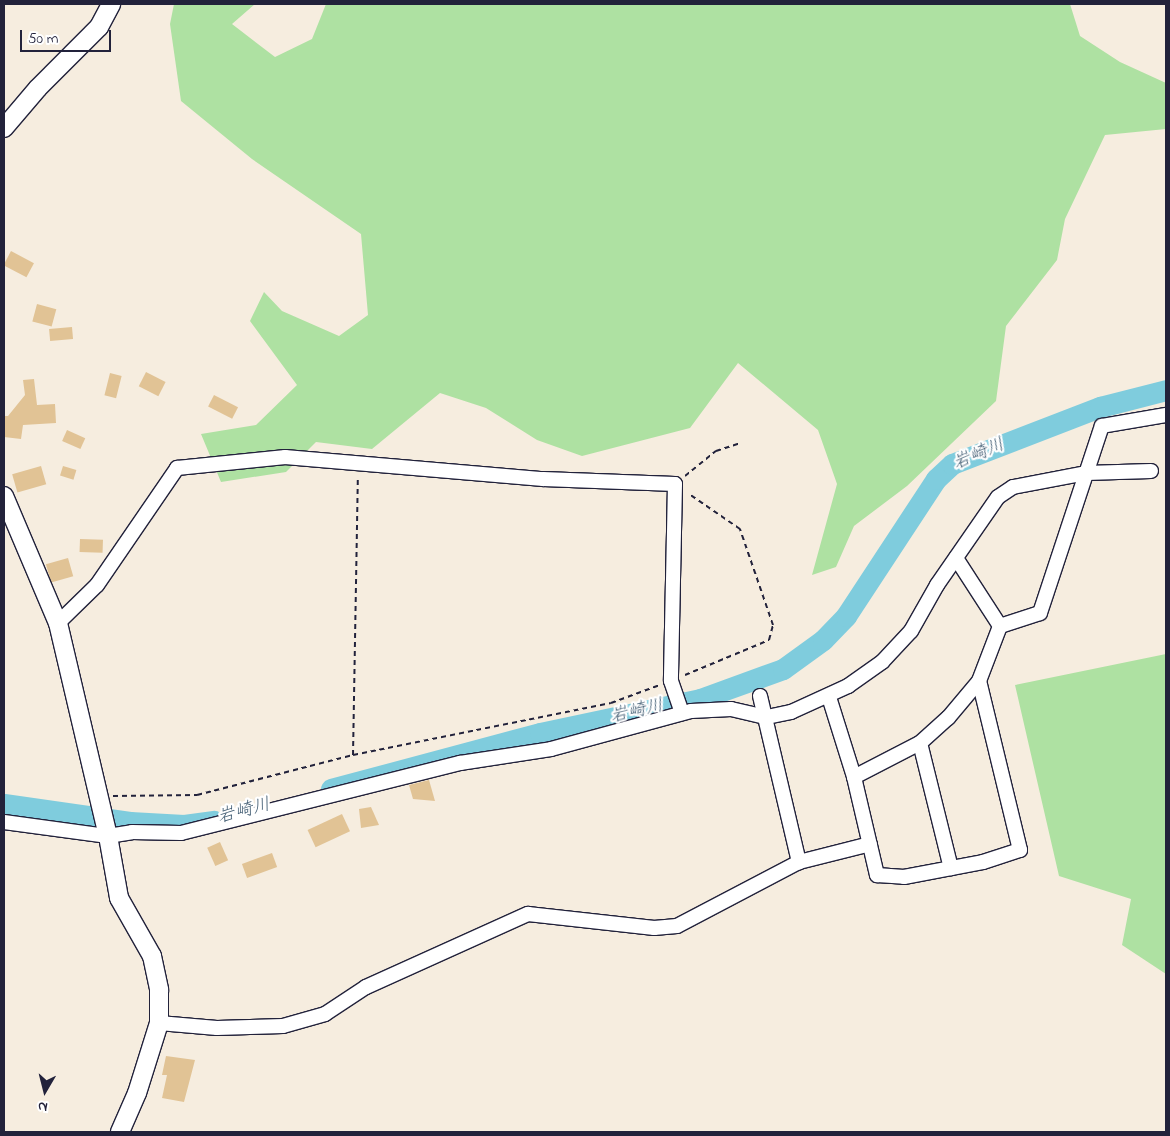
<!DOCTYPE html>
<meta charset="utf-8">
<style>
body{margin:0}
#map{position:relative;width:1170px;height:1136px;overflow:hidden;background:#f6eddf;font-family:"Indie Flower","Klee One",sans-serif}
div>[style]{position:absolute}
.green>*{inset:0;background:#aee1a2}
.river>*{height:21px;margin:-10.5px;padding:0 10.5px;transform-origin:10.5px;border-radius:10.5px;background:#7fccdd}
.building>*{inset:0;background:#e1c395;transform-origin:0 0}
.path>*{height:2px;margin-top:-1px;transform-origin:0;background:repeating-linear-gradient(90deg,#22223b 0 5px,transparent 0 9px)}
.roads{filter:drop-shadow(1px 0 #22223b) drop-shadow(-1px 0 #22223b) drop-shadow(0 1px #22223b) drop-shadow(0 -1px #22223b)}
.minor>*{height:14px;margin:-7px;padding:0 7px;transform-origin:7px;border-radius:7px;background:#fff}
.tertiary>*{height:18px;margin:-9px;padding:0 9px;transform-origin:9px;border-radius:9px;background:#fff}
span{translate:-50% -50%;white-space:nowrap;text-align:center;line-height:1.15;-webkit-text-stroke:4.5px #fff;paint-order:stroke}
.water-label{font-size:18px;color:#435e74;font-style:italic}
.frame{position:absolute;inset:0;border:5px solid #22223b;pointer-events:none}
.north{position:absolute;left:20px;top:1066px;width:50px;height:50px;-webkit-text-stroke:4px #fff;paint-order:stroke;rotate:188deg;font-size:14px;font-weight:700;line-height:20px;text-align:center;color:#22223b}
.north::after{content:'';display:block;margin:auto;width:18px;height:22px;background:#22223b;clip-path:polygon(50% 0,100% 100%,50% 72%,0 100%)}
.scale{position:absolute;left:20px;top:30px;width:91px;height:22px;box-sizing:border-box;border:2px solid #22223b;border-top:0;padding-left:6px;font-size:15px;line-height:18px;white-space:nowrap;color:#22223b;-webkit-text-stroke:4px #fff;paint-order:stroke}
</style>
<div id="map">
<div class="green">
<i style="clip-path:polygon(174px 4px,255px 4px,232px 24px,275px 57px,312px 39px,326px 4px,1070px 4px,1080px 36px,1120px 62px,1166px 83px,1166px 129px,1105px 135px,1065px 219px,1057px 260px,1006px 326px,996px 401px,907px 486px,854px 526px,836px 567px,812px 575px,837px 484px,818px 430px,738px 363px,690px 428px,582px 456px,537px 440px,486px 408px,440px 393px,372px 449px,316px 442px,286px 472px,221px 482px,201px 434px,256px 425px,297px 385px,250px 321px,264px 292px,282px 311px,339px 336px,368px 315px,361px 234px,252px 159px,181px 101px,170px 24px)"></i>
<i style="clip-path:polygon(1166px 654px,1166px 974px,1122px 945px,1131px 899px,1059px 876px,1015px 685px)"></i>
</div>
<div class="river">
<i style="left:331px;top:789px;width:216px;rotate:-15deg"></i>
<i style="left:540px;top:733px;width:164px;rotate:-12deg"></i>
<i style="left:700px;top:699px;width:88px;rotate:-19.9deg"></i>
<i style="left:783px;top:669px;width:49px;rotate:-35.9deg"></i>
<i style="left:823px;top:640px;width:33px;rotate:-46deg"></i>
<i style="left:846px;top:616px;width:164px;rotate:-56.7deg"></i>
<i style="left:936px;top:479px;width:22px;rotate:-43deg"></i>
<i style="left:952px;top:464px;width:159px;rotate:-21.1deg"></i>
<i style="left:1100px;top:407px;width:68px;rotate:-14.4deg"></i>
<i style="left:4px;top:804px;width:127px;rotate:8.1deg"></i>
<i style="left:130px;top:822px;width:54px;rotate:3.2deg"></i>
<i style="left:184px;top:825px;width:30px;rotate:-8deg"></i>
</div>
<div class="building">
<i style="left:11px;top:251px;width:26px;height:16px;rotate:28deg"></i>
<i style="left:37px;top:304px;width:20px;height:18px;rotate:15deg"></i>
<i style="left:72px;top:327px;width:12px;height:23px;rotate:85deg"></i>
<i style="left:146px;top:372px;width:22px;height:16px;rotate:27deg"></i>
<i style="left:110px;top:373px;width:12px;height:23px;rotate:14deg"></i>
<i style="clip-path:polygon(34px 379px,37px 405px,55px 404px,56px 423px,23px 425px,21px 439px,4px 437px,4px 416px,8px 416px,25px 395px,23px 380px)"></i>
<i style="left:214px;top:395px;width:27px;height:13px;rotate:27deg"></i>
<i style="left:67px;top:430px;width:20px;height:12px;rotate:24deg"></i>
<i style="left:41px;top:466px;width:19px;height:30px;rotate:74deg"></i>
<i style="left:63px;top:466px;width:14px;height:10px;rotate:17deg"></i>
<i style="left:80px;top:539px;width:23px;height:13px;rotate:2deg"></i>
<i style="left:68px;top:558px;width:19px;height:23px;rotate:74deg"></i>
<i style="clip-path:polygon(429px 780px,435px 801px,413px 799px,409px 785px)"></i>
<i style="clip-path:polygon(371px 807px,379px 825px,361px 828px,359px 809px)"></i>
<i style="left:342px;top:814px;width:19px;height:38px;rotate:65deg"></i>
<i style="left:220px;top:842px;width:20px;height:14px;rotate:66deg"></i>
<i style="left:272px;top:853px;width:15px;height:32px;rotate:70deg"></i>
<i style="clip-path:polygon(166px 1056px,195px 1060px,184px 1102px,162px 1098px,167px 1075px,162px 1075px)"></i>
</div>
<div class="path">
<i style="left:685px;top:476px;width:40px;rotate:-39deg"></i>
<i style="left:716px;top:451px;width:25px;rotate:-18deg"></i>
<i style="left:685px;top:675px;width:91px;rotate:-22.6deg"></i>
<i style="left:769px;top:640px;width:16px;rotate:-75deg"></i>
<i style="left:773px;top:625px;width:102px;rotate:-109deg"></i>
<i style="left:740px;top:529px;width:62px;rotate:-145.5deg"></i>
<i style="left:353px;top:755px;width:279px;rotate:-89deg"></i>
<i style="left:113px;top:796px;width:84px;rotate:-0.7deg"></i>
<i style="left:197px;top:795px;width:161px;rotate:-14.4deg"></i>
<i style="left:353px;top:755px;width:263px;rotate:-11.4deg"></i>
<i style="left:611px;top:703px;width:52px;rotate:-20.2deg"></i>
</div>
<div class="roads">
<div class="minor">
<i style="left:956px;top:558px;width:81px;rotate:57.1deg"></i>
<i style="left:1000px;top:626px;width:42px;rotate:-18deg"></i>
<i style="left:1040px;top:613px;width:197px;rotate:-71.7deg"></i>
<i style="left:1102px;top:426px;width:65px;rotate:-9.8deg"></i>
<i style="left:58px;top:623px;width:54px;rotate:-44.3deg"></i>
<i style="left:97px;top:585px;width:142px;rotate:-55.6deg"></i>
<i style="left:177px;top:468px;width:109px;rotate:-5.8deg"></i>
<i style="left:285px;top:457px;width:259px;rotate:4.9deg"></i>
<i style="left:543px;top:479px;width:132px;rotate:2.2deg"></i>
<i style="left:675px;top:484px;width:197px;rotate:91.2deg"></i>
<i style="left:671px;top:681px;width:34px;rotate:71deg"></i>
<i style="left:760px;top:696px;width:171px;rotate:76.8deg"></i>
<i style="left:829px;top:697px;width:84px;rotate:72.6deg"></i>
<i style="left:854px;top:777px;width:101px;rotate:76.8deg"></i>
<i style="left:877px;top:875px;width:27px;rotate:4deg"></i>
<i style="left:904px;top:877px;width:80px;rotate:-10.8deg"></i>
<i style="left:983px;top:862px;width:39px;rotate:-18deg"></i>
<i style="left:1020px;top:850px;width:174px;rotate:-103.6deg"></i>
<i style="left:920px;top:743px;width:129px;rotate:76.1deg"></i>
<i style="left:854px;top:777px;width:74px;rotate:-27.3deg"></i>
<i style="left:920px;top:743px;width:38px;rotate:-42deg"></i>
<i style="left:948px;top:718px;width:48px;rotate:-50deg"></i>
<i style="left:979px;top:681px;width:59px;rotate:-69.1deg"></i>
<i style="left:4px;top:822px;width:105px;rotate:7.7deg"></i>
<i style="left:108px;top:836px;width:24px;rotate:-9deg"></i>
<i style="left:132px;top:832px;width:49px;rotate:1.2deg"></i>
<i style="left:181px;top:833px;width:288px;rotate:-14.1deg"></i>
<i style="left:460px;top:763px;width:92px;rotate:-8.7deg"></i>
<i style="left:551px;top:749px;width:145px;rotate:-15.2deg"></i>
<i style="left:691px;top:711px;width:40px;rotate:-2.9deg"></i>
<i style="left:731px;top:709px;width:37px;rotate:13deg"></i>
<i style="left:767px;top:717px;width:25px;rotate:-12deg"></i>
<i style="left:791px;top:712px;width:63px;rotate:-24.5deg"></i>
<i style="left:848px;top:686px;width:42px;rotate:-35.2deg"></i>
<i style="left:882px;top:662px;width:42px;rotate:-46.9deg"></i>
<i style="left:911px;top:631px;width:53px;rotate:-60.5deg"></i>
<i style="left:937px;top:585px;width:107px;rotate:-55.3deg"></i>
<i style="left:998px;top:497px;width:18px;rotate:-34deg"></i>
<i style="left:1013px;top:487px;width:74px;rotate:-10.9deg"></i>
<i style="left:1086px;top:473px;width:65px;rotate:-1.8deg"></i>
<i style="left:159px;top:1023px;width:58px;rotate:4.9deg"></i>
<i style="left:217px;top:1028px;width:66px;rotate:-1.7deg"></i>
<i style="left:283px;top:1026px;width:44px;rotate:-15.9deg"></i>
<i style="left:325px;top:1014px;width:49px;rotate:-33.4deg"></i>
<i style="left:366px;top:987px;width:178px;rotate:-24.3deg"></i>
<i style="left:528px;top:914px;width:127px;rotate:6.3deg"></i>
<i style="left:654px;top:928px;width:23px;rotate:-5deg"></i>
<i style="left:677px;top:926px;width:138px;rotate:-27.7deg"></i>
<i style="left:799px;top:862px;width:73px;rotate:-14.2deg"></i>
</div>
<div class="tertiary">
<i style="left:4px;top:128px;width:52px;rotate:-49.6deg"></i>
<i style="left:38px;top:88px;width:86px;rotate:-45deg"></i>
<i style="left:99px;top:27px;width:26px;rotate:-62deg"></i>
<i style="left:4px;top:496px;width:138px;rotate:67deg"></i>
<i style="left:58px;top:623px;width:219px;rotate:76.8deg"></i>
<i style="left:108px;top:836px;width:63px;rotate:79.9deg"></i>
<i style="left:119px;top:898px;width:67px;rotate:60.4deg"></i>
<i style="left:152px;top:956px;width:35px;rotate:78deg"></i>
<i style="left:159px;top:990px;width:33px;rotate:90deg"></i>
<i style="left:159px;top:1023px;width:73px;rotate:107.4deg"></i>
<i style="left:137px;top:1093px;width:43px;rotate:113.6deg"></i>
</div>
</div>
<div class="water-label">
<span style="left:979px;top:455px;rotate:-23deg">岩崎川</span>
<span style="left:637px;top:712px;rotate:-13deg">岩崎川</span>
<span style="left:244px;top:812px;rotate:-15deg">岩崎川</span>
</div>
<div class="frame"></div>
<div class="north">N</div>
<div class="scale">50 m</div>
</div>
